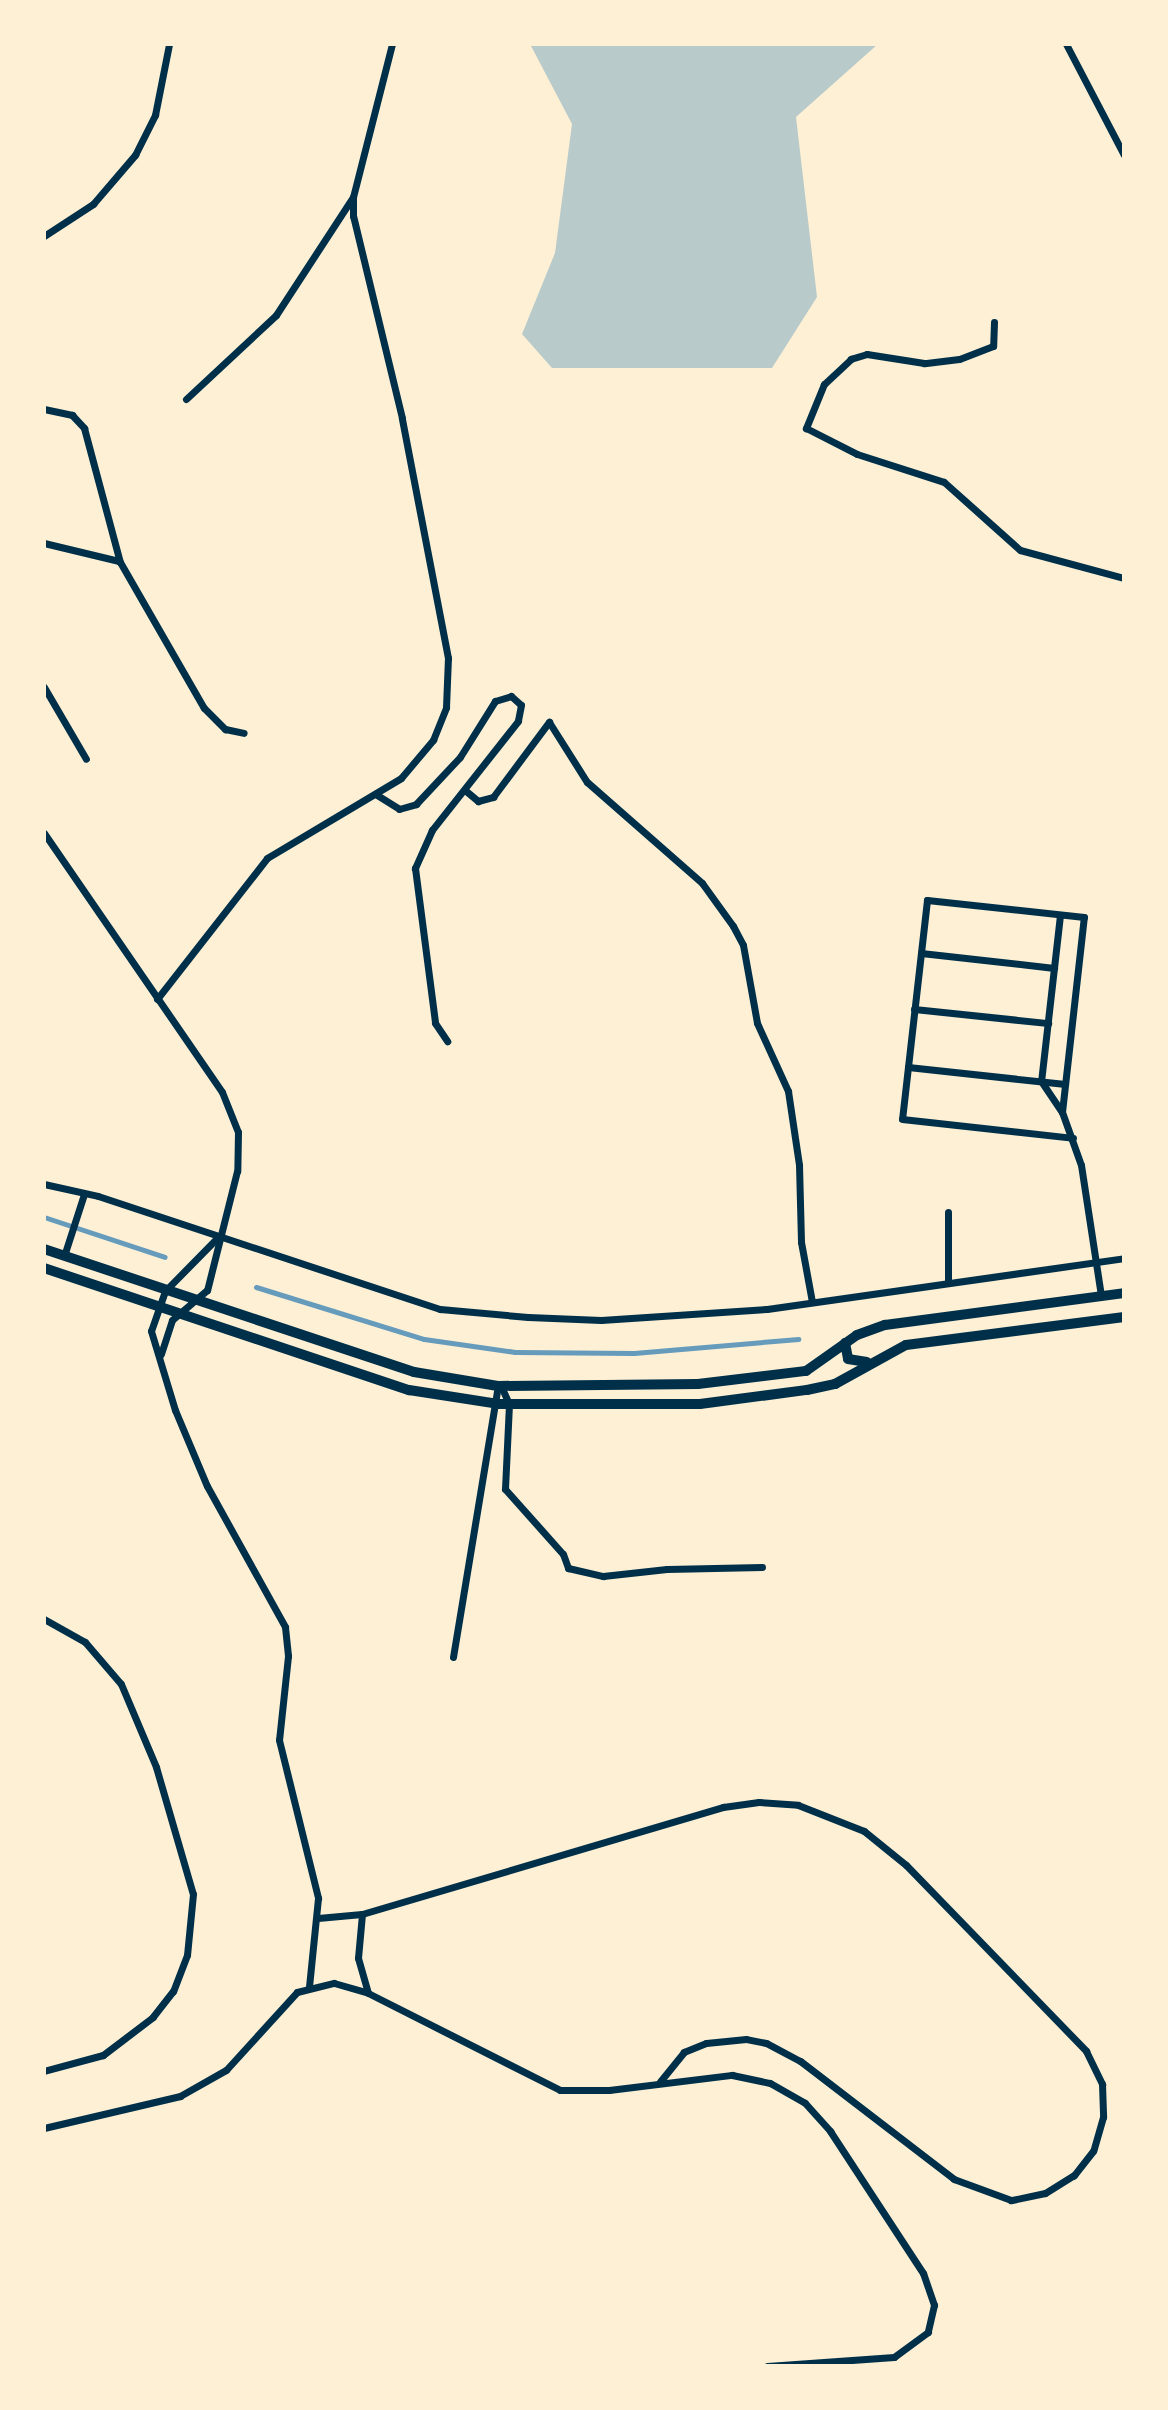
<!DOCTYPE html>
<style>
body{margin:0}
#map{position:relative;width:1168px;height:2410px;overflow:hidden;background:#fdf0d5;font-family:Helvetica,sans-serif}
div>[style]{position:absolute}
.green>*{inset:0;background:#b9caca}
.stream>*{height:5px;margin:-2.5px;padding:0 2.5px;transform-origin:2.5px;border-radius:2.5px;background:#669bbc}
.minor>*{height:7px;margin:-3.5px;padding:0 3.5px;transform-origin:3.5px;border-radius:3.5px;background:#003049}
.secondary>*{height:10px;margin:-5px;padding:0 5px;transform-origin:5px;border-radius:5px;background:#003049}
span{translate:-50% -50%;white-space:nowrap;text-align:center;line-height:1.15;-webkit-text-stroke:7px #fdf0d5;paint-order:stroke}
.frame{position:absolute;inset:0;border:46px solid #fdf0d5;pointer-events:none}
</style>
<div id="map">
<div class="green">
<i style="clip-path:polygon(530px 44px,878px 44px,796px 117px,817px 297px,772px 368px,552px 368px,522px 334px,555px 253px,572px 124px)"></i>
</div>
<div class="stream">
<i style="left:44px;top:1217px;width:127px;rotate:18.3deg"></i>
<i style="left:256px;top:1287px;width:176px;rotate:17.2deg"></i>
<i style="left:424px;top:1339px;width:92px;rotate:8.1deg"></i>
<i style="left:515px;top:1352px;width:119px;rotate:0.5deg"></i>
<i style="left:634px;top:1353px;width:165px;rotate:-4.9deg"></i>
</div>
<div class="minor">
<i style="left:1066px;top:44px;width:125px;rotate:62.4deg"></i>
<i style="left:44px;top:236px;width:59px;rotate:-33.1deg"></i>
<i style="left:93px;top:204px;width:65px;rotate:-49.4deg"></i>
<i style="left:135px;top:155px;width:45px;rotate:-63.4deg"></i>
<i style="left:155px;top:115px;width:72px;rotate:-78.8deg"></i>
<i style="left:994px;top:322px;width:24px;rotate:92deg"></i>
<i style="left:993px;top:346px;width:36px;rotate:159deg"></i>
<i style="left:959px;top:359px;width:35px;rotate:173deg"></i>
<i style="left:924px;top:363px;width:58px;rotate:-171deg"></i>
<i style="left:867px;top:354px;width:17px;rotate:163deg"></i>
<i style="left:851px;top:359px;width:37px;rotate:137deg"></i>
<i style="left:824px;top:384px;width:48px;rotate:112.2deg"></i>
<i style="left:806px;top:428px;width:57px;rotate:27deg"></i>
<i style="left:857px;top:454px;width:91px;rotate:17.8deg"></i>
<i style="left:944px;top:482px;width:102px;rotate:41.8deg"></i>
<i style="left:1020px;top:550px;width:108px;rotate:15.1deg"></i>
<i style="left:186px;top:399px;width:123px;rotate:-43deg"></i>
<i style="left:276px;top:315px;width:141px;rotate:-56.9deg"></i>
<i style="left:44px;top:409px;width:29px;rotate:12deg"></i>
<i style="left:72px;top:415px;width:18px;rotate:47deg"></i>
<i style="left:84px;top:428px;width:139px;rotate:75deg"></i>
<i style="left:120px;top:562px;width:168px;rotate:60.1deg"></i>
<i style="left:204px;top:708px;width:30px;rotate:45deg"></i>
<i style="left:225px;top:729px;width:19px;rotate:12deg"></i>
<i style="left:44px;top:543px;width:77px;rotate:13.5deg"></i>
<i style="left:44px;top:687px;width:83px;rotate:59.7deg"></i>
<i style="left:466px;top:791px;width:16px;rotate:40deg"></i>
<i style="left:478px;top:801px;width:16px;rotate:-15deg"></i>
<i style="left:493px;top:797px;width:94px;rotate:-53.3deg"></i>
<i style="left:549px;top:722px;width:71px;rotate:57.7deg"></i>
<i style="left:587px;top:782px;width:153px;rotate:41.3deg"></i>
<i style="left:702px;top:883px;width:53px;rotate:54.2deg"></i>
<i style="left:733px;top:926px;width:21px;rotate:62deg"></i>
<i style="left:743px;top:945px;width:79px;rotate:79.8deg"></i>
<i style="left:757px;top:1023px;width:75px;rotate:65.5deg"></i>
<i style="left:788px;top:1091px;width:75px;rotate:81.5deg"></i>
<i style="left:799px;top:1165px;width:77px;rotate:88.5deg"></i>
<i style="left:801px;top:1242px;width:61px;rotate:79.6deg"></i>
<i style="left:377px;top:795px;width:26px;rotate:32deg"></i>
<i style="left:399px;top:809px;width:18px;rotate:-16deg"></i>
<i style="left:416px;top:804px;width:64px;rotate:-46.9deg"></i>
<i style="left:460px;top:757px;width:66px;rotate:-58deg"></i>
<i style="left:495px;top:701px;width:17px;rotate:-17deg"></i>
<i style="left:511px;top:696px;width:13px;rotate:42deg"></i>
<i style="left:521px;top:705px;width:16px;rotate:101deg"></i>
<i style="left:518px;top:721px;width:139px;rotate:128.3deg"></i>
<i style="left:432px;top:830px;width:42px;rotate:114.1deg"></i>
<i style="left:415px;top:868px;width:156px;rotate:82.6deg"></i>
<i style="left:435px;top:1023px;width:22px;rotate:56deg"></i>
<i style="left:44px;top:833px;width:314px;rotate:55.5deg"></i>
<i style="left:222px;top:1092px;width:43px;rotate:68.2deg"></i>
<i style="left:238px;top:1132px;width:39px;rotate:91deg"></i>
<i style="left:237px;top:1171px;width:123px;rotate:104.1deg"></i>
<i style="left:207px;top:1290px;width:46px;rotate:139.4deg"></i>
<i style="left:172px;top:1320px;width:36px;rotate:108deg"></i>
<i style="left:1060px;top:915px;width:167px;rotate:96.5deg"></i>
<i style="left:1041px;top:1081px;width:37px;rotate:56deg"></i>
<i style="left:1062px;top:1112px;width:56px;rotate:70.3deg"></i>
<i style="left:1081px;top:1165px;width:133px;rotate:81.3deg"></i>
<i style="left:921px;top:953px;width:134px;rotate:6.4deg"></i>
<i style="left:157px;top:999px;width:179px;rotate:-52deg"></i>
<i style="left:267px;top:858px;width:156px;rotate:-30.8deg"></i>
<i style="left:401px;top:778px;width:50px;rotate:-49.9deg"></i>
<i style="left:433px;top:740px;width:35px;rotate:-68deg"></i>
<i style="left:446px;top:707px;width:49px;rotate:-87.7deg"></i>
<i style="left:448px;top:658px;width:244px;rotate:-100.9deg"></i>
<i style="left:402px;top:418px;width:208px;rotate:-103.6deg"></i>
<i style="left:353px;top:216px;width:19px;rotate:-90deg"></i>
<i style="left:353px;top:197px;width:158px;rotate:-75.7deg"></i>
<i style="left:914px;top:1009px;width:135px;rotate:6deg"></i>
<i style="left:908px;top:1067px;width:158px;rotate:6.2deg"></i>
<i style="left:1062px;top:1112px;width:196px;rotate:-83.6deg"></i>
<i style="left:1084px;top:917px;width:158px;rotate:-173.8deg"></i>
<i style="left:927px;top:900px;width:220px;rotate:96.5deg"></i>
<i style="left:902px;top:1119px;width:172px;rotate:6.3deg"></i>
<i style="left:44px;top:1184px;width:55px;rotate:12.5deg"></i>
<i style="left:98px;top:1196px;width:360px;rotate:18.3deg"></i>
<i style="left:440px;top:1309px;width:88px;rotate:5.2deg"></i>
<i style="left:528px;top:1317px;width:73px;rotate:2.4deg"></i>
<i style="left:601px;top:1320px;width:166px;rotate:-3.8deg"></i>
<i style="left:767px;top:1309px;width:361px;rotate:-8.1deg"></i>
<i style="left:948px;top:1212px;width:71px;rotate:90deg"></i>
<i style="left:219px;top:1236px;width:77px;rotate:134.5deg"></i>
<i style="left:165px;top:1291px;width:42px;rotate:109.3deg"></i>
<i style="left:151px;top:1331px;width:83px;rotate:73.1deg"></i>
<i style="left:175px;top:1410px;width:82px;rotate:67.2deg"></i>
<i style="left:207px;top:1486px;width:161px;rotate:61deg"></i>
<i style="left:285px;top:1627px;width:29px;rotate:84deg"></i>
<i style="left:288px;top:1656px;width:84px;rotate:96.1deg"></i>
<i style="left:279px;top:1740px;width:163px;rotate:76.1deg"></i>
<i style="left:318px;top:1898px;width:89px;rotate:95.8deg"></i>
<i style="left:64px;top:1256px;width:65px;rotate:-72.1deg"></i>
<i style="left:501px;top:1386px;width:20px;rotate:66deg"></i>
<i style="left:509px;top:1404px;width:85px;rotate:92.7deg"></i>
<i style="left:505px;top:1489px;width:87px;rotate:48.3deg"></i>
<i style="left:563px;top:1554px;width:15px;rotate:70deg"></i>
<i style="left:568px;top:1568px;width:36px;rotate:13deg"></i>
<i style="left:603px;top:1576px;width:64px;rotate:-6.2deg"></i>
<i style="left:667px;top:1569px;width:95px;rotate:-1.2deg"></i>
<i style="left:44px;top:1619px;width:47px;rotate:29.3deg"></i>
<i style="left:85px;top:1642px;width:55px;rotate:49.4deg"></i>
<i style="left:121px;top:1684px;width:90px;rotate:67.1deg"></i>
<i style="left:156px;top:1767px;width:132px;rotate:73.8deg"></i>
<i style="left:193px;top:1894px;width:61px;rotate:95.6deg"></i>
<i style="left:187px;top:1955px;width:39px;rotate:111deg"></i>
<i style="left:173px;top:1991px;width:33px;rotate:128deg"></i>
<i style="left:153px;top:2017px;width:63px;rotate:142.8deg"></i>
<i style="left:103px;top:2055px;width:61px;rotate:164.8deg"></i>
<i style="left:453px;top:1657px;width:275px;rotate:-80.6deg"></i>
<i style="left:362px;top:1914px;width:44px;rotate:95.2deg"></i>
<i style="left:358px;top:1958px;width:36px;rotate:74deg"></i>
<i style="left:318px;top:1918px;width:44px;rotate:-5.2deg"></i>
<i style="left:362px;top:1914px;width:377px;rotate:-16.5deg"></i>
<i style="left:723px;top:1807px;width:36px;rotate:-8deg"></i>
<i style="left:759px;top:1802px;width:39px;rotate:4deg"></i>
<i style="left:798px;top:1805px;width:71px;rotate:21.5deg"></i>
<i style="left:864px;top:1831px;width:54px;rotate:39deg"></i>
<i style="left:906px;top:1865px;width:259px;rotate:45.9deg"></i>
<i style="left:1086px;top:2051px;width:37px;rotate:64deg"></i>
<i style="left:1102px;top:2084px;width:33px;rotate:88deg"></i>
<i style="left:1103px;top:2117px;width:35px;rotate:106deg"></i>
<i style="left:1093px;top:2151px;width:31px;rotate:128deg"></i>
<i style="left:1074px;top:2175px;width:34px;rotate:148deg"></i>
<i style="left:1045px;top:2193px;width:35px;rotate:168deg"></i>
<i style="left:1011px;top:2200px;width:61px;rotate:-159.8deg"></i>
<i style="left:954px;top:2179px;width:194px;rotate:-142.5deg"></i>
<i style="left:800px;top:2061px;width:38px;rotate:-152deg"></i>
<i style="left:766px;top:2043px;width:20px;rotate:-169deg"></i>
<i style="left:746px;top:2039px;width:40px;rotate:174.3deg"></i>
<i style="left:706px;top:2043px;width:24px;rotate:158deg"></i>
<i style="left:684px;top:2052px;width:38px;rotate:129deg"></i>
<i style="left:44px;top:2128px;width:140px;rotate:-13.2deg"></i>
<i style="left:180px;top:2096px;width:53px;rotate:-29.5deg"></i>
<i style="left:226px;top:2070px;width:105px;rotate:-47.7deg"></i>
<i style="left:297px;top:1992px;width:38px;rotate:-14deg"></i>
<i style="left:334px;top:1983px;width:35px;rotate:16deg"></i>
<i style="left:368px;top:1993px;width:215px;rotate:26.8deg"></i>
<i style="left:560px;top:2090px;width:49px"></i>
<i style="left:609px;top:2090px;width:124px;rotate:-7deg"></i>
<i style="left:732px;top:2075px;width:39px;rotate:12deg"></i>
<i style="left:770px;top:2083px;width:40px;rotate:29.7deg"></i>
<i style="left:805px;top:2103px;width:38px;rotate:48deg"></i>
<i style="left:830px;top:2131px;width:170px;rotate:56.8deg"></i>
<i style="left:923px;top:2273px;width:34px;rotate:71deg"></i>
<i style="left:934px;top:2305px;width:28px;rotate:103deg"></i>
<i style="left:928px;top:2332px;width:42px;rotate:143.7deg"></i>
<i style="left:894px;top:2357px;width:127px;rotate:175.9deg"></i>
</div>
<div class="secondary">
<i style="left:44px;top:1249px;width:390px;rotate:18.4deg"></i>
<i style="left:414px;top:1372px;width:85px;rotate:9.5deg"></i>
<i style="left:498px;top:1386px;width:200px;rotate:-0.6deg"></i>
<i style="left:698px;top:1384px;width:109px;rotate:-6.9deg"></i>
<i style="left:806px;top:1371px;width:62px;rotate:-35.2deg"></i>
<i style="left:857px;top:1335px;width:30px;rotate:-20deg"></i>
<i style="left:885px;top:1325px;width:241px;rotate:-7.6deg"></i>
<i style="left:44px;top:1268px;width:385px;rotate:18.5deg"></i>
<i style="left:409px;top:1390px;width:90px;rotate:8.9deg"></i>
<i style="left:498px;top:1404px;width:202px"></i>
<i style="left:700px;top:1404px;width:108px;rotate:-7.5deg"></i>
<i style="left:807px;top:1390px;width:29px;rotate:-12deg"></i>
<i style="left:835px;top:1384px;width:81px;rotate:-28.8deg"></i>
<i style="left:906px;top:1345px;width:220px;rotate:-7.3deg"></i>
<i style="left:845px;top:1343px;width:16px;rotate:79deg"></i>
<i style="left:848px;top:1359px;width:19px;rotate:9deg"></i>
</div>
<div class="frame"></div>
</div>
